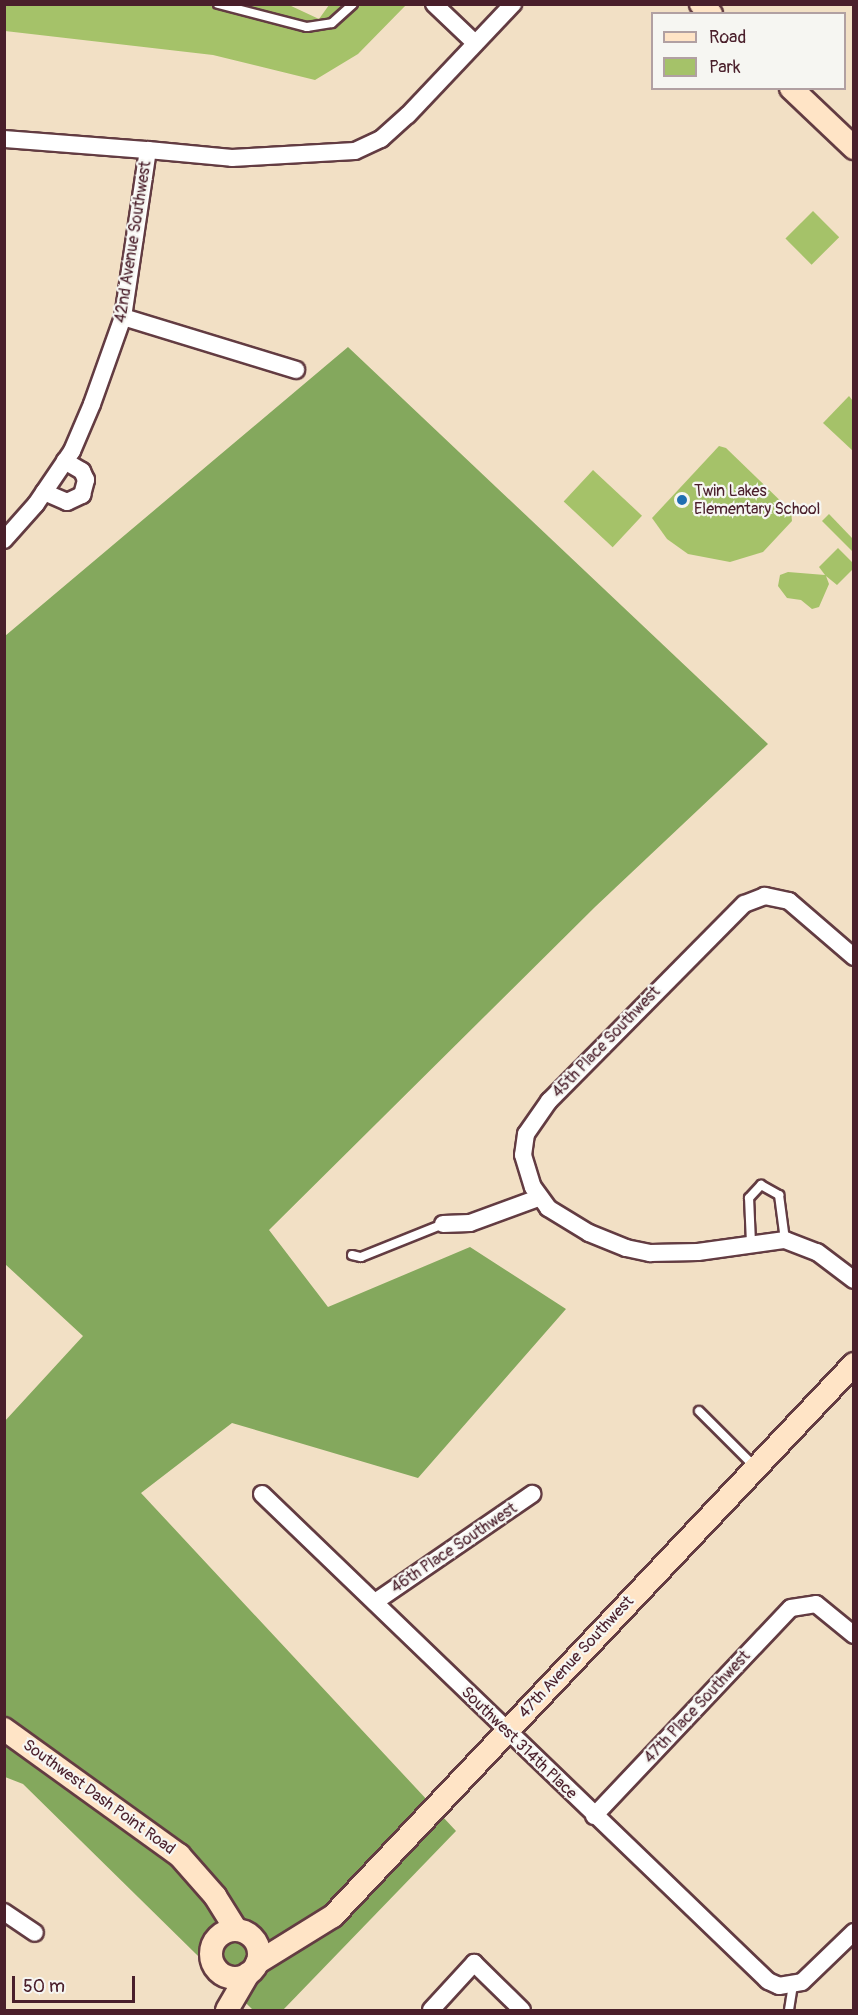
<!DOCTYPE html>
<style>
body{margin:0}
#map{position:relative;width:858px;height:2015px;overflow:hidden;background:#f2e0c5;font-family:Pangolin,sans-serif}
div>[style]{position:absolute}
.green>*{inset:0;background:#a5c269;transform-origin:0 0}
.forest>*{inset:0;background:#84a85d}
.roads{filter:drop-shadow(2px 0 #633c42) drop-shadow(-2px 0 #633c42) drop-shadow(0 2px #633c42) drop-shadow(0 -2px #633c42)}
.lane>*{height:8px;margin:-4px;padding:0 4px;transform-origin:4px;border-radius:4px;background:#fff}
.street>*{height:16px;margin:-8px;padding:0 8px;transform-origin:8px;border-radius:8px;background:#fff}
.secondary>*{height:22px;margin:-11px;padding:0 11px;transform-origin:11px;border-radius:11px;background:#ffe4c6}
.secondary>.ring{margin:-11px;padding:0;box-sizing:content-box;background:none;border:22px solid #ffe4c6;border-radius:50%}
.dots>*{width:16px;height:16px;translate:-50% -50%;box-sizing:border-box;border:3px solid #f6f6f2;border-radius:50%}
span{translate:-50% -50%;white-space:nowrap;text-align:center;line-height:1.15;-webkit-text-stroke:4.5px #f6f6f2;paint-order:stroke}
.street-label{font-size:16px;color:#4a1f2b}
.poi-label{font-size:16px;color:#4a1f2b}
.left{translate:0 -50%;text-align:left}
.frame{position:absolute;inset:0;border:6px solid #4a1f2b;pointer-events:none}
.legend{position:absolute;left:651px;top:12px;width:195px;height:78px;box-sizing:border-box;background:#f6f6f2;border:2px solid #b1a0a2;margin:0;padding:8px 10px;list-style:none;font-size:18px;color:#4a1f2b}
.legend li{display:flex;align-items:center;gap:12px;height:30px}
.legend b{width:30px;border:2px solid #b1a0a2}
.scale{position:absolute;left:12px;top:1976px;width:123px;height:27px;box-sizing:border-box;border:3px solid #4a1f2b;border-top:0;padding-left:8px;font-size:18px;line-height:21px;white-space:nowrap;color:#4a1f2b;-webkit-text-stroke:4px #f6f6f2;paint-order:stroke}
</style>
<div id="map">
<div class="green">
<i style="clip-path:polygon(5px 5px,289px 5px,319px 19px,329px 5px,406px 5px,358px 54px,315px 80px,213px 55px,5px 31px)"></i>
<i style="left:813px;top:211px;width:37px;height:39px;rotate:45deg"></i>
<i style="clip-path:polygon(849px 396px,853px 401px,853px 451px,823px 423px)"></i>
<i style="clip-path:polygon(719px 446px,726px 448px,791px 511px,792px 521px,763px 552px,730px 562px,688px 554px,667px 539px,652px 518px)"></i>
<i style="left:593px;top:470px;width:67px;height:43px;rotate:43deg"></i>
<i style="clip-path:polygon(829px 514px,853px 539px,853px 552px,822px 521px)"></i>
<i style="clip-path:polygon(838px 548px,853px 563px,853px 569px,837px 585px,826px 576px,829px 584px,819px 607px,812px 609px,801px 600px,787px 598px,778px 586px,780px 575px,788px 572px,825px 575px,819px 567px)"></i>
</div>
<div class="forest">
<i style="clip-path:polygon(348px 347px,768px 744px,595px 907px,269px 1230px,328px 1307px,470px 1247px,566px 1309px,418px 1478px,232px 1423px,141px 1493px,456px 1831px,283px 2010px,253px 2010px,23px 1784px,5px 1777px,4px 1422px,83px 1336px,5px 1264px,5px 636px)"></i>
</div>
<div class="roads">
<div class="lane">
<i style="left:218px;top:4px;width:92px;rotate:14.5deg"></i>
<i style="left:307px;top:27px;width:25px;rotate:-9deg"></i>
<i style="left:332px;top:23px;width:28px;rotate:-42deg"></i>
<i style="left:751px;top:1243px;width:45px;rotate:-92.5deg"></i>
<i style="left:749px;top:1198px;width:18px;rotate:-47deg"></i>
<i style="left:761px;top:1185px;width:21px;rotate:29deg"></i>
<i style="left:779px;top:1195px;width:45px;rotate:82.4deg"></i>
<i style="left:352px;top:1255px;width:9px;rotate:13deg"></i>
<i style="left:361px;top:1257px;width:88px;rotate:-21.9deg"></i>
<i style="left:699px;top:1411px;width:79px;rotate:45deg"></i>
<i style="left:789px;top:2010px;width:24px;rotate:-81deg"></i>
</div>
<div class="street">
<i style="left:434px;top:4px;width:57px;rotate:43.6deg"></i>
<i style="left:4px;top:139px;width:144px;rotate:4.4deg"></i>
<i style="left:123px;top:317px;width:181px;rotate:17deg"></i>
<i style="left:44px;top:492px;width:25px;rotate:23deg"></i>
<i style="left:67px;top:502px;width:17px;rotate:-25deg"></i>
<i style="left:82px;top:495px;width:16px;rotate:-75deg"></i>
<i style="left:86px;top:480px;width:10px;rotate:-114deg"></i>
<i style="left:82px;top:471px;width:20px;rotate:-150deg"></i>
<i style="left:4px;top:540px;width:48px;rotate:-48.4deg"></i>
<i style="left:36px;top:504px;width:64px;rotate:-55.8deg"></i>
<i style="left:72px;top:451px;width:51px;rotate:-66.9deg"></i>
<i style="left:92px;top:404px;width:92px;rotate:-70.4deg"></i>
<i style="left:123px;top:317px;width:169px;rotate:-81.5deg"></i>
<i style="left:148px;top:150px;width:84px;rotate:5.4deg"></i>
<i style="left:232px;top:158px;width:123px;rotate:-3.3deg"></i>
<i style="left:355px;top:151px;width:29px;rotate:-25deg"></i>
<i style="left:381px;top:139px;width:36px;rotate:-42deg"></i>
<i style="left:408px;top:115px;width:153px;rotate:-46.6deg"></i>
<i style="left:854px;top:957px;width:86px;rotate:-139.3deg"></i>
<i style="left:789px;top:901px;width:25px;rotate:-168deg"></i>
<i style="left:765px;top:896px;width:22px;rotate:159deg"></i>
<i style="left:744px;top:904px;width:277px;rotate:134.7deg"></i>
<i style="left:549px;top:1101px;width:40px;rotate:124.9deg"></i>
<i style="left:526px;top:1134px;width:21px;rotate:98deg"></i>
<i style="left:523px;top:1155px;width:34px;rotate:73deg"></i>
<i style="left:533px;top:1187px;width:26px;rotate:54deg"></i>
<i style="left:548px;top:1208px;width:48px;rotate:31.4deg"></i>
<i style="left:589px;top:1233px;width:40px;rotate:22deg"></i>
<i style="left:626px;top:1248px;width:25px;rotate:12deg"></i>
<i style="left:650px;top:1253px;width:48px;rotate:-1.2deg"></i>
<i style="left:698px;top:1252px;width:88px;rotate:-7.9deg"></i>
<i style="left:785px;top:1240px;width:34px;rotate:21deg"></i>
<i style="left:817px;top:1252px;width:46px;rotate:37.1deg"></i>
<i style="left:443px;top:1224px;width:27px;rotate:-2deg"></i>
<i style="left:470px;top:1223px;width:72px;rotate:-20.2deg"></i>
<i style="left:262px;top:1494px;width:702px;rotate:43.9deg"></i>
<i style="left:768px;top:1981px;width:12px;rotate:24deg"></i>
<i style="left:779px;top:1986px;width:23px;rotate:-10deg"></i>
<i style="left:802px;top:1982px;width:72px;rotate:-43.9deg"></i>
<i style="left:375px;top:1602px;width:191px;rotate:-34.5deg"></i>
<i style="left:594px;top:1816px;width:286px;rotate:-46.6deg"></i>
<i style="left:791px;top:1608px;width:25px;rotate:-9deg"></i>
<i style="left:816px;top:1604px;width:49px;rotate:39.2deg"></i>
<i style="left:4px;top:1912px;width:37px;rotate:34deg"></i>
<i style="left:431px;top:2010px;width:64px;rotate:-47.5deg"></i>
<i style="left:474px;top:1963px;width:67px;rotate:44.4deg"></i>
</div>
<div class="secondary">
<i style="left:701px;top:4px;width:14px;rotate:45deg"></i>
<i style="left:791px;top:88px;width:87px;rotate:43.6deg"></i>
<i style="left:4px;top:1729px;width:216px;rotate:35.8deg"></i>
<i style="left:179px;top:1855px;width:55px;rotate:48.7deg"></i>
<i style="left:215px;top:1896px;width:40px;rotate:58deg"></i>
<i class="ring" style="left:211px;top:1930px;width:26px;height:26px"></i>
<i style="left:257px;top:1963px;width:89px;rotate:-31.7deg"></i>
<i style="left:333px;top:1916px;width:759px;rotate:-46.65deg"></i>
<i style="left:227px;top:2010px;width:42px;rotate:-59.7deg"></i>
</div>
</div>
<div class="dots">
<i style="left:682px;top:500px;background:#1f6fb2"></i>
</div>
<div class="street-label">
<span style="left:133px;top:242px;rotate:-81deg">42nd Avenue Southwest</span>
<span style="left:606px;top:1042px;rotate:-46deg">45th Place Southwest</span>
<span style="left:454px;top:1548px;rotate:-34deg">46th Place Southwest</span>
<span style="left:576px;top:1657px;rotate:-47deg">47th Avenue Southwest</span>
<span style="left:697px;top:1707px;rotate:-47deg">47th Place Southwest</span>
<span style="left:519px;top:1743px;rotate:44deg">Southwest 314th Place</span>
<span style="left:99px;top:1797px;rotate:36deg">Southwest Dash Point Road</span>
</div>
<div class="poi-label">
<span class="left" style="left:694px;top:500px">Twin Lakes<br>Elementary School</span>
</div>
<div class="frame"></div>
<ul class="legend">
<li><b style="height:8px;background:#ffe4c6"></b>Road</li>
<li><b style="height:16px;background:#a5c269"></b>Park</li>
</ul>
<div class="scale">50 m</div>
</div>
